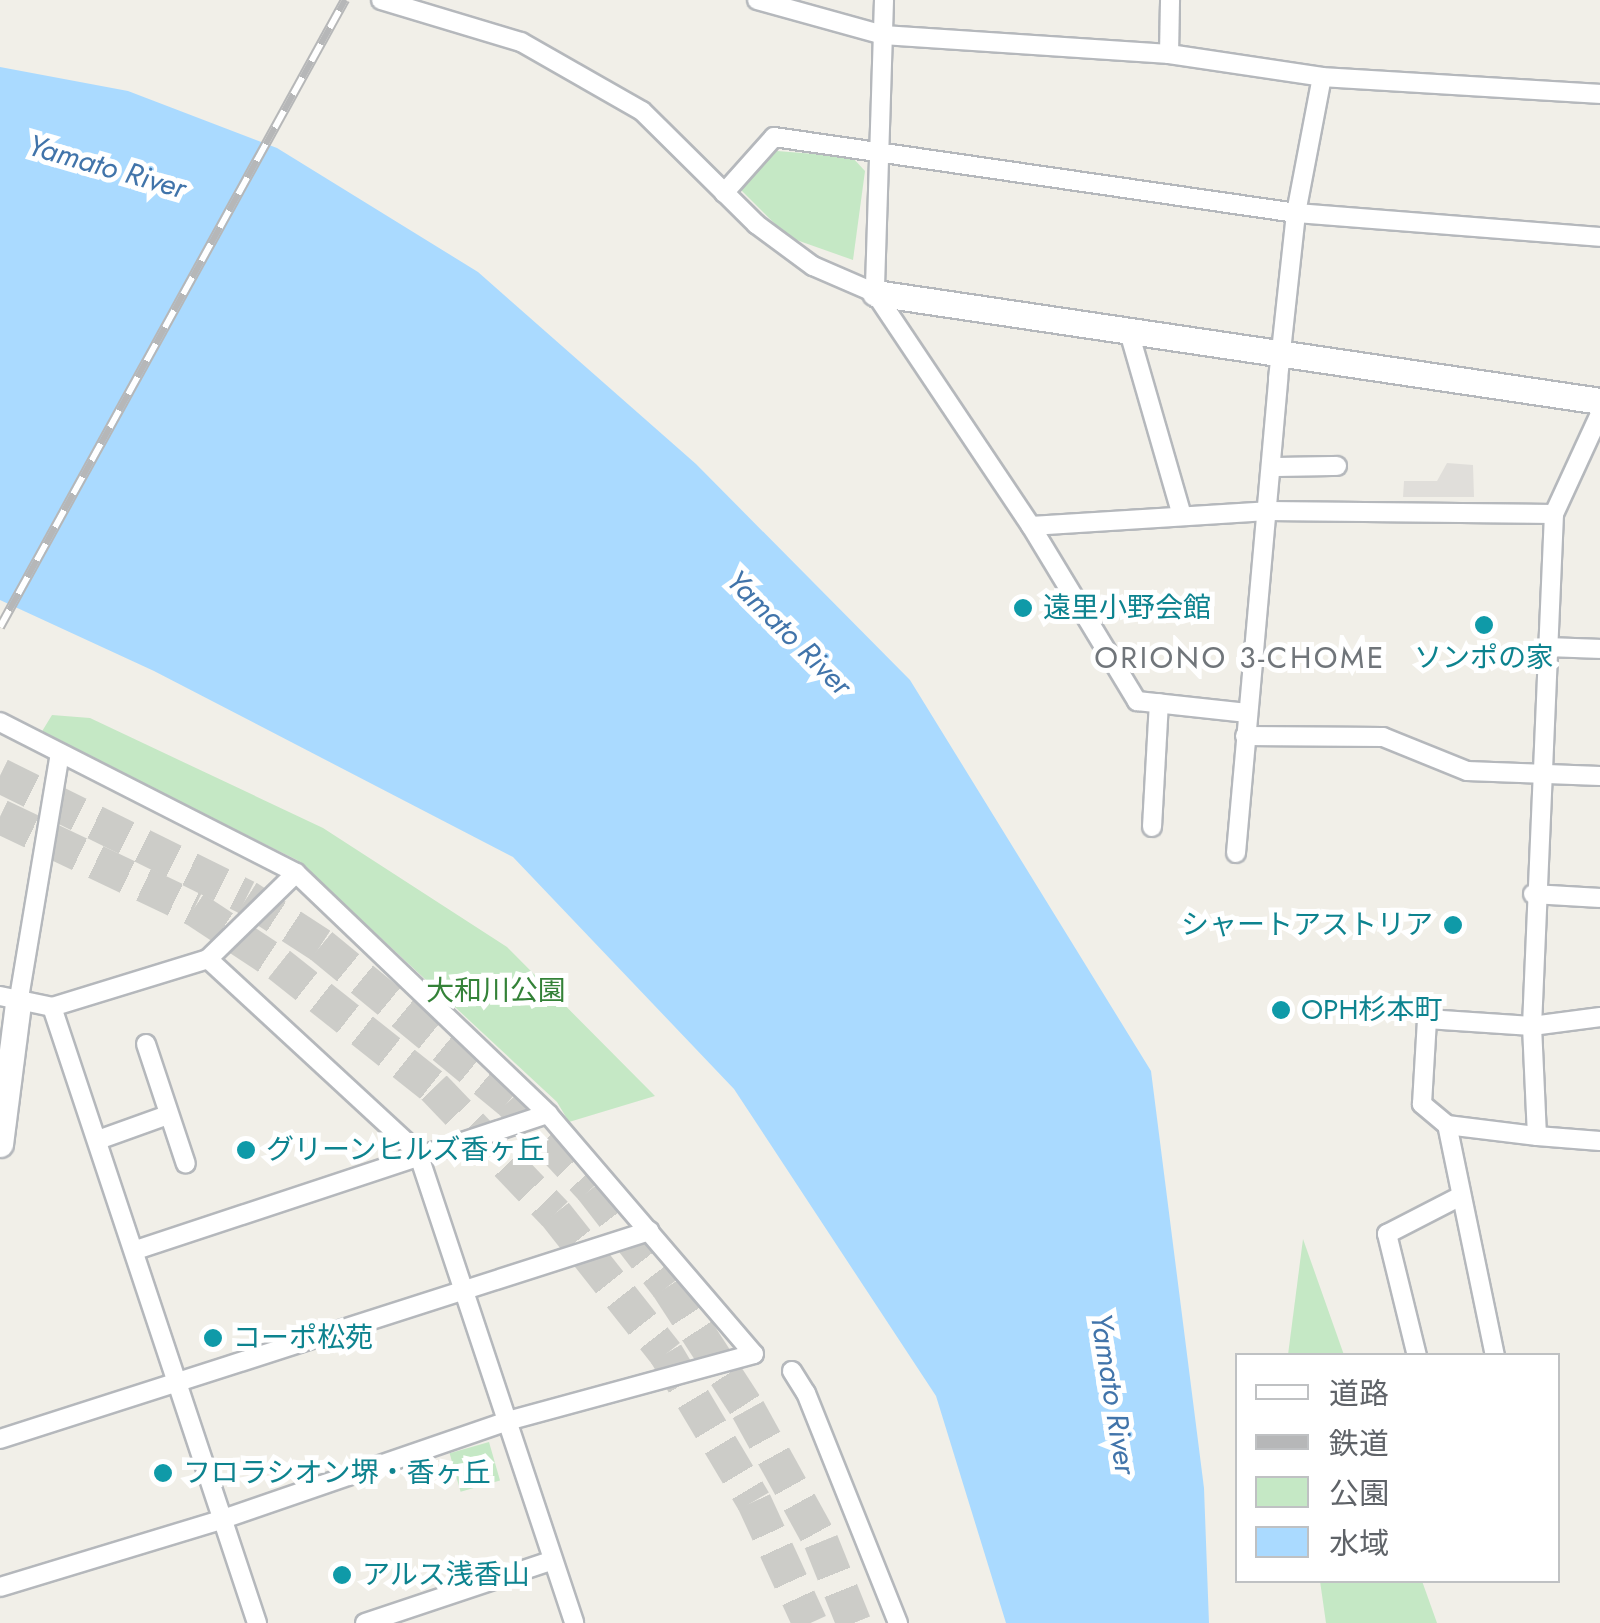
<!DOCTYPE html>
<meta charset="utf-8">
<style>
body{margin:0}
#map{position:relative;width:1600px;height:1623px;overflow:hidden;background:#f1efe8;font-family:Jost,"Noto Sans JP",sans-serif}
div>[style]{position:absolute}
.industrial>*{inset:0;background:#e0deda}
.green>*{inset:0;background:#c5e8c5;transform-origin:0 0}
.water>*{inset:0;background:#aadaff}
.highway-tunnel>*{height:35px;margin-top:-17.5px;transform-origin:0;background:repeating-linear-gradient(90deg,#ccccc8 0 35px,transparent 0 53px)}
.roads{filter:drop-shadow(2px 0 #b5b8bc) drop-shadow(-2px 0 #b5b8bc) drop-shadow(0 2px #b5b8bc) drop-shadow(0 -2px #b5b8bc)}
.street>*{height:18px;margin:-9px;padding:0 9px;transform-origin:9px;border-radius:9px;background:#fff}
.secondary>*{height:25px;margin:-12.5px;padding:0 12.5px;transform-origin:12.5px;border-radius:12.5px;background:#fff}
.rail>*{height:10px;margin-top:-5px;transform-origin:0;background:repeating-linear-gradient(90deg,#fff 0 19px,#b6b7b8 0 38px);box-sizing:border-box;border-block:2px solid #b6b7b8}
.dots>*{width:28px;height:28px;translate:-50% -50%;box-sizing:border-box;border:5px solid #fff;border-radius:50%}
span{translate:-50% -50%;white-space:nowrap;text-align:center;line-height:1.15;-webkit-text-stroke:10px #fff;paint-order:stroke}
.culture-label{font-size:28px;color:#0d838f}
.left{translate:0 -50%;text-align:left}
.right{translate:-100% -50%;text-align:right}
.park-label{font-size:28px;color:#348238}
.water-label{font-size:30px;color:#4174aa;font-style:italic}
.neighbourhood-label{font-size:30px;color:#70757a;letter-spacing:2.5px}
.legend{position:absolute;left:1235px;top:1353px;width:325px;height:230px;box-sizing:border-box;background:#fff;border:2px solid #bfc1c3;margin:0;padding:12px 18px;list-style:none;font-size:30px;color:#5f6368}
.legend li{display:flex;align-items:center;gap:20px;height:50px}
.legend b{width:50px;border:2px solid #bfc1c3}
</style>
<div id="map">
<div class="industrial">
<i style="clip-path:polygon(1447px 463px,1473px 465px,1474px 497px,1403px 497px,1404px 481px,1437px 481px)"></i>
</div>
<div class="green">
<i style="clip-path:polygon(777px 151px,852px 157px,865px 171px,853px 260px,788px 237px,739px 188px)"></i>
<i style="clip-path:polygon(52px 715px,90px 718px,323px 828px,507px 947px,655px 1096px,569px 1122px,557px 1102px,297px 860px,41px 733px)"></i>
<i style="clip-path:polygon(1303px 1239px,1344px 1355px,1288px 1355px)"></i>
<i style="left:489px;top:1442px;width:40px;height:41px;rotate:74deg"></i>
<i style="clip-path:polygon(1320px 1581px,1422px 1581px,1437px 1623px,1326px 1623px)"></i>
</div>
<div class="water">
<i style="clip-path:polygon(0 67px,128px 91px,277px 148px,478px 272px,696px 464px,910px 680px,1151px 1071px,1204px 1488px,1209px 1623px,1006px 1623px,936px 1396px,734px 1089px,513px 857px,154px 671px,0 600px)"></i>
</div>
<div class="highway-tunnel">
<i style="left:0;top:775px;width:275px;rotate:26.3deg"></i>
<i style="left:247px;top:897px;width:88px;rotate:33deg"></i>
<i style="left:321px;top:945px;width:244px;rotate:39.4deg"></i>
<i style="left:510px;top:1100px;width:120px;rotate:47deg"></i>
<i style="left:592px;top:1188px;width:124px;rotate:52.2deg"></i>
<i style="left:668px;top:1286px;width:147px;rotate:57deg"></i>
<i style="left:748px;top:1409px;width:151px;rotate:61.1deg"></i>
<i style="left:821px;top:1541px;width:88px;rotate:68.1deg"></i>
<i style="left:0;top:816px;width:215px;rotate:25.4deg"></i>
<i style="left:194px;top:908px;width:102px;rotate:33.4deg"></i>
<i style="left:279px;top:964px;width:198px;rotate:38.4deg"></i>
<i style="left:434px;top:1087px;width:175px;rotate:46.2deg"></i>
<i style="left:555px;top:1213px;width:179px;rotate:51.6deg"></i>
<i style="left:666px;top:1353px;width:172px;rotate:59.3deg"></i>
<i style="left:754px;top:1501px;width:134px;rotate:65.3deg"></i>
</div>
<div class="roads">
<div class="street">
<i style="left:381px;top:0;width:146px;rotate:16.7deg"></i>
<i style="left:521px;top:42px;width:139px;rotate:29.7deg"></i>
<i style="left:642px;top:111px;width:161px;rotate:44.7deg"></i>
<i style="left:756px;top:224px;width:71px;rotate:36.4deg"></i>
<i style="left:813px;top:266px;width:68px;rotate:23.5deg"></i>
<i style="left:757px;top:0;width:131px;rotate:15.5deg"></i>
<i style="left:883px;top:35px;width:287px;rotate:3.8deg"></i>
<i style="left:1169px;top:54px;width:155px;rotate:8.5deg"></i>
<i style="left:1322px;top:77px;width:279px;rotate:3.5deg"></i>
<i style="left:884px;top:0;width:293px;rotate:91.8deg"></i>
<i style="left:875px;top:293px;width:280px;rotate:56.2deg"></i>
<i style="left:1031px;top:526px;width:205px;rotate:58.8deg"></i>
<i style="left:1137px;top:701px;width:111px;rotate:6.2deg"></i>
<i style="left:1169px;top:54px;width:54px;rotate:-88.9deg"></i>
<i style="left:724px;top:193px;width:75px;rotate:-48.2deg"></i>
<i style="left:774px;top:137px;width:528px;rotate:8.28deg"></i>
<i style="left:1296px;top:213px;width:305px;rotate:4.5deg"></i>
<i style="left:1129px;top:332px;width:191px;rotate:73.9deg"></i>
<i style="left:1600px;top:414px;width:110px;rotate:114.7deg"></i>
<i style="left:1554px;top:514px;width:512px;rotate:92.46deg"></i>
<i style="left:1532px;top:1026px;width:110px;rotate:87.4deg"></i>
<i style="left:1537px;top:1136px;width:63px;rotate:4.5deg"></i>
<i style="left:1272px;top:467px;width:65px;rotate:-0.9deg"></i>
<i style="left:1031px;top:526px;width:237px;rotate:-3.6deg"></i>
<i style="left:1268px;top:511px;width:286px;rotate:0.6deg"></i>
<i style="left:1549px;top:647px;width:51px;rotate:2.2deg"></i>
<i style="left:0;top:722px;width:332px;rotate:27deg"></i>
<i style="left:296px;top:873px;width:349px;rotate:43.7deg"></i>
<i style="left:548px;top:1114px;width:316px;rotate:49.4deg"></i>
<i style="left:754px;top:1354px;width:255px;rotate:164.8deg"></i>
<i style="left:508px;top:1421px;width:300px;rotate:161deg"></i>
<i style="left:224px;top:1519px;width:234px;rotate:163.1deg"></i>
<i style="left:1245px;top:736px;width:138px;rotate:0.4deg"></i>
<i style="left:1383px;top:737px;width:91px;rotate:22deg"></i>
<i style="left:1467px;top:771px;width:133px;rotate:2.2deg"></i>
<i style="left:1152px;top:827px;width:124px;rotate:-86.8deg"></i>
<i style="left:1236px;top:853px;width:476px;rotate:-84.9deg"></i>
<i style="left:1278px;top:379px;width:167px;rotate:-83.8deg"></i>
<i style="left:1296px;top:213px;width:138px;rotate:-79.2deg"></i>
<i style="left:1533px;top:894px;width:67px;rotate:3.4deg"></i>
<i style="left:208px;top:959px;width:123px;rotate:-44.3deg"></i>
<i style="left:0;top:996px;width:53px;rotate:11.9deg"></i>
<i style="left:52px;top:1007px;width:163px;rotate:-17.1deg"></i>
<i style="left:208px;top:959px;width:286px;rotate:42.7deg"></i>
<i style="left:418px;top:1153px;width:495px;rotate:71.6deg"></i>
<i style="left:18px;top:1004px;width:254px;rotate:-80.5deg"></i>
<i style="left:52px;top:1007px;width:649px;rotate:71.59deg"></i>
<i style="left:146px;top:1044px;width:126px;rotate:71.6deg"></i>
<i style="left:1447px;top:1125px;width:33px;rotate:-140deg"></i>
<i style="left:1422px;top:1104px;width:85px;rotate:-86.6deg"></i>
<i style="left:1427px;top:1019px;width:105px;rotate:3.8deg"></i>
<i style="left:1532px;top:1026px;width:69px;rotate:-7.5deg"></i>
<i style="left:98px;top:1140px;width:74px;rotate:-19.7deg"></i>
<i style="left:136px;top:1250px;width:434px;rotate:-18.3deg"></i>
<i style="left:1417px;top:1356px;width:126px;rotate:-103.8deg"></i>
<i style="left:1387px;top:1234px;width:83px;rotate:-27.2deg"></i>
<i style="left:1495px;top:1356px;width:236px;rotate:-101.7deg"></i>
<i style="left:1447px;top:1125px;width:91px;rotate:7deg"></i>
<i style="left:792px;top:1371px;width:26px;rotate:58deg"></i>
<i style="left:806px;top:1393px;width:248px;rotate:68.2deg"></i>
<i style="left:0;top:1439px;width:682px;rotate:-17.77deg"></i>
<i style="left:365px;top:1623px;width:198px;rotate:-18.5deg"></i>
</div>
<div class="secondary">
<i style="left:875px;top:293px;width:733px;rotate:8.47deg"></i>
<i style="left:0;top:1144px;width:141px;rotate:-82.7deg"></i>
</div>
</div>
<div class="rail">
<i style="left:0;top:627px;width:716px;rotate:-61.18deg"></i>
</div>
<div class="dots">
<i style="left:1023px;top:608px;background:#0f9aa8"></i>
<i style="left:1484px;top:625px;background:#0f9aa8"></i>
<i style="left:1453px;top:925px;background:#0f9aa8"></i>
<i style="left:1281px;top:1010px;background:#0f9aa8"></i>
<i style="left:246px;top:1150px;background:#0f9aa8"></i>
<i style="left:213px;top:1338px;background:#0f9aa8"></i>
<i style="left:163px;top:1473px;background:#0f9aa8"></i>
<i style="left:342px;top:1575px;background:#0f9aa8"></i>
</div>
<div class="culture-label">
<span class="left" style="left:1043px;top:608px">遠里小野会館</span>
<span style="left:1484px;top:658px">ソンポの家</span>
<span class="right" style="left:1433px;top:925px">シャートアストリア</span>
<span class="left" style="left:1301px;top:1010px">OPH杉本町</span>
<span class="left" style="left:266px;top:1150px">グリーンヒルズ香ヶ丘</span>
<span class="left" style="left:233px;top:1338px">コーポ松苑</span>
<span class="left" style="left:183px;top:1473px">フロラシオン堺・香ヶ丘</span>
<span class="left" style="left:362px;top:1575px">アルス浅香山</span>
</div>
<div class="park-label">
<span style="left:496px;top:991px">大和川公園</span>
</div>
<div class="water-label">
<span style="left:107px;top:167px;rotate:16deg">Yamato River</span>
<span style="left:789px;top:633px;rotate:45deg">Yamato River</span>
<span style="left:1113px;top:1394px;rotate:81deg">Yamato River</span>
</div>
<div class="neighbourhood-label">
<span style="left:1240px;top:658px">ORIONO 3-CHOME</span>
</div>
<ul class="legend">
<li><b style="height:12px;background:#fff"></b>道路</li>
<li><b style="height:12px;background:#b6b7b8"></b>鉄道</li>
<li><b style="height:28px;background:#c5e8c5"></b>公園</li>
<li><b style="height:28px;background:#aadaff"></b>水域</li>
</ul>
</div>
